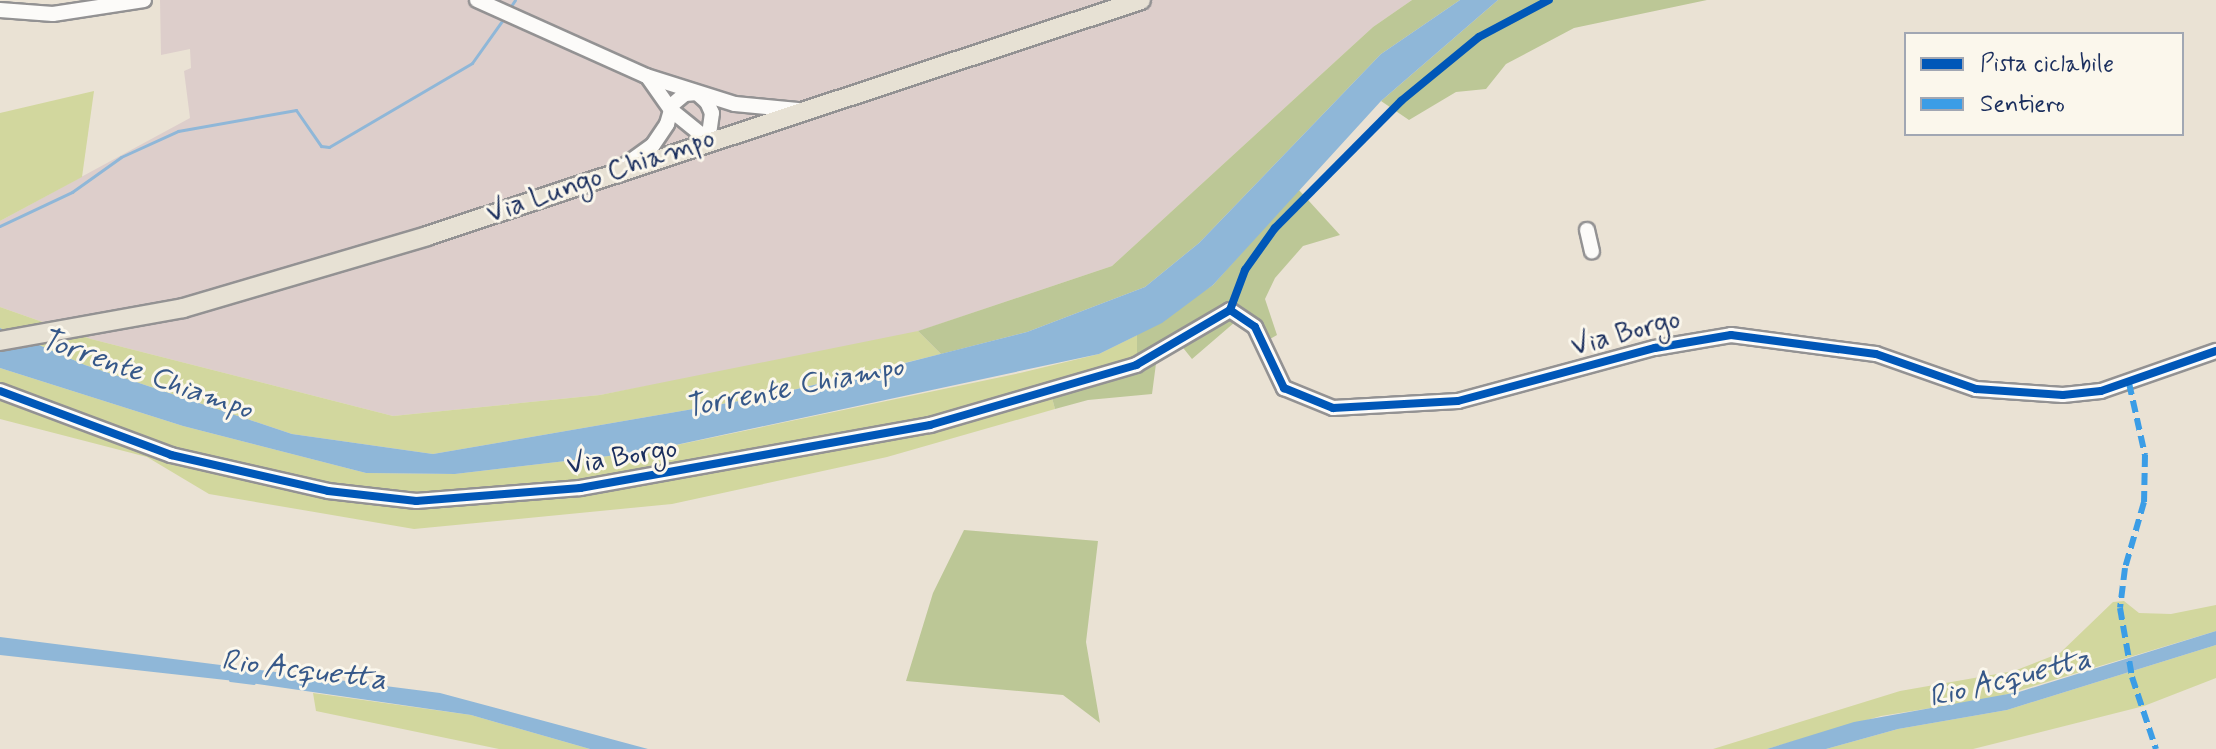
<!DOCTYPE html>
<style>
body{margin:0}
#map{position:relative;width:2216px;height:749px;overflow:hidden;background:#eae2d4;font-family:Mynerve,sans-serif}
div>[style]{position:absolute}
.industrial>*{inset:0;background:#ddcecb}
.green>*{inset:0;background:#d2d79e}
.forest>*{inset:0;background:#bcc796}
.water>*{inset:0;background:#8fb7d8}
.stream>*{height:3px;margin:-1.5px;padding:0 1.5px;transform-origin:1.5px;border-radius:1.5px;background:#8fb7d8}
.roads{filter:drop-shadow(2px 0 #939293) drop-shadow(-2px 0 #939293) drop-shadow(0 2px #939293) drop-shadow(0 -2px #939293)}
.minor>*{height:14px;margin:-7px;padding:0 7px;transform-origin:7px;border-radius:7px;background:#fcfbf9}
.major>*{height:18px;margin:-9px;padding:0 9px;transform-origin:9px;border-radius:9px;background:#e7e1d4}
.quiet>*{height:6px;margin-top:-3px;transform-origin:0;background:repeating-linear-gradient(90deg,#3b9de6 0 12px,transparent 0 18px)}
.cycleway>*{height:8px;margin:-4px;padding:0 4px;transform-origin:4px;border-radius:4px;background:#0057b8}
span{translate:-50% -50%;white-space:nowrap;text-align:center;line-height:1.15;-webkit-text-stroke:6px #fbf7ec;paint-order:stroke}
.street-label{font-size:28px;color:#1b2f5e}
.water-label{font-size:30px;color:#365889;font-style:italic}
.legend{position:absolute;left:1904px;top:32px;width:280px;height:104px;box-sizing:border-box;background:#fbf7ec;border:2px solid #a1a7b3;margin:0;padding:10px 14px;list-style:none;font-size:24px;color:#1b2f5e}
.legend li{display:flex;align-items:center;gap:16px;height:40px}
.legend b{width:40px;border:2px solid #a1a7b3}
</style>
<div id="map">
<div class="industrial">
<i style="clip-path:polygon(160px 0,1412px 0,1373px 27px,1112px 266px,892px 340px,600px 395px,393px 416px,91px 339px,0 307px,0 221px,190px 118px,184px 71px,191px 68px,190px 49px,161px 55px)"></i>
</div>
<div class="green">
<i style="clip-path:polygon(94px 91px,82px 177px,0 221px,0 113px)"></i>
<i style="clip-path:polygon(0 307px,91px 339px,393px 416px,600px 395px,918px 331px,941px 354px,768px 396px,433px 454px,292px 434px,85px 365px,0 328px)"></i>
<i style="clip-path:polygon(1137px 335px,1138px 359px,1049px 387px,1055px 409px,887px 457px,672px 504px,414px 529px,209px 494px,147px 457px,0 419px,0 368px,183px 426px,366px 473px,455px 474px,643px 452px,1020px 373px,1099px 354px)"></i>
<i style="clip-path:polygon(2124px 601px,2139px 613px,2171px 614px,2216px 605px,2216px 631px,1994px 698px,1881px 716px,1767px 749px,1713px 749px,1900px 691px,2014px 671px,2060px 653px,2113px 602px)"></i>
<i style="clip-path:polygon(2216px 645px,2216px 678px,2144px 706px,1973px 749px,1826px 749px,1898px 729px,2007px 710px)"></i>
<i style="clip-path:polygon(313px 693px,471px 715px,590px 749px,499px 749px,316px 711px)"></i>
</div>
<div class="forest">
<i style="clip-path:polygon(1412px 0,1460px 0,1381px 54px,1199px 243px,1145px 287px,1027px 332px,941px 354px,918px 331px,1112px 266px,1373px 27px)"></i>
<i style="clip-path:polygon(1498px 0,1707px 0,1574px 28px,1506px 64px,1486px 89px,1456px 92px,1409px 120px,1381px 101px)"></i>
<i style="clip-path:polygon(1298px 189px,1340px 235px,1303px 246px,1275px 278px,1265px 299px,1277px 335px,1263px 343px,1258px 329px,1235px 322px,1192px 359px,1180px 344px,1157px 356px,1152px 394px,1088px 400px,1055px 409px,1049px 387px,1137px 359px,1137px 335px,1213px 285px)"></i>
<i style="clip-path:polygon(964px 530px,1098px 541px,1086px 642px,1100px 723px,1063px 695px,906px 681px,933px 593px)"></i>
</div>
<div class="water">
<i style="clip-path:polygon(1460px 0,1498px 0,1381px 101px,1213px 285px,1162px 323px,1099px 354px,643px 452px,455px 474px,366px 473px,183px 426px,0 368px,0 328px,85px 365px,292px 434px,433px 454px,768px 396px,909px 362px,1027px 332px,1145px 287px,1199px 243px,1381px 54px)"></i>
<i style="clip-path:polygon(2216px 631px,2216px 645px,2007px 710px,1898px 729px,1826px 749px,1767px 749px,1854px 722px,2019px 692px)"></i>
<i style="clip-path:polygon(0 637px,440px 693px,648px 749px,590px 749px,471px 715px,244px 682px,0 655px)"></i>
</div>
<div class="stream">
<i style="left:511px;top:6px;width:7px;rotate:-56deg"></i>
<i style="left:0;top:226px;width:80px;rotate:-25.3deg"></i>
<i style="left:72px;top:192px;width:60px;rotate:-35.5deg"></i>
<i style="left:121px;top:157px;width:63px;rotate:-24.5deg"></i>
<i style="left:178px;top:131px;width:120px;rotate:-10.1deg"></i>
<i style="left:296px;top:110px;width:44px;rotate:55.2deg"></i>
<i style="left:321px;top:146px;width:8px;rotate:7deg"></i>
<i style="left:329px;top:147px;width:166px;rotate:-30.4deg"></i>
<i style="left:472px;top:63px;width:52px;rotate:-54.5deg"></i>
<i style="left:230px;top:680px;width:24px;rotate:7deg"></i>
</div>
<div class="roads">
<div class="minor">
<i style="left:477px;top:0;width:185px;rotate:24.2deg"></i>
<i style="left:646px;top:76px;width:93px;rotate:17.5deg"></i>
<i style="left:735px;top:104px;width:63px;rotate:5.4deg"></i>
<i style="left:0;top:10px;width:53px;rotate:4.3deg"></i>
<i style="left:53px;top:14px;width:92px;rotate:-8.7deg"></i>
<i style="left:617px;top:171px;width:44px;rotate:-35.8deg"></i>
<i style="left:653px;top:145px;width:25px;rotate:-56deg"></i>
<i style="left:667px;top:124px;width:15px;rotate:-74deg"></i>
<i style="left:671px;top:110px;width:6px;rotate:-72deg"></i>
<i style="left:673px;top:104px;width:16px;rotate:-40deg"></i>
<i style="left:685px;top:94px;width:12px;rotate:-5deg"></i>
<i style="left:697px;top:93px;width:13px;rotate:42deg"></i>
<i style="left:707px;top:102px;width:12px;rotate:66deg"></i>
<i style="left:712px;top:113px;width:27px;rotate:98deg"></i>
<i style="left:708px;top:140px;width:48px;rotate:-141deg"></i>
<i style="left:671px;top:110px;width:38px;rotate:-125deg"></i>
<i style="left:1587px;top:230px;width:22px;rotate:77deg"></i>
<i style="left:0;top:391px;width:183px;rotate:20.5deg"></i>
<i style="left:171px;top:455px;width:161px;rotate:12.9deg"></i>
<i style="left:328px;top:491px;width:89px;rotate:6.5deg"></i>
<i style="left:416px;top:501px;width:165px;rotate:-4.5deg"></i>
<i style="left:580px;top:488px;width:356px;rotate:-10.2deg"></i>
<i style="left:930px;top:425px;width:215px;rotate:-16.2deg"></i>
<i style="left:1136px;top:365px;width:109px;rotate:-30.3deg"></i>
<i style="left:1230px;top:310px;width:30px;rotate:34deg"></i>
<i style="left:1255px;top:327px;width:68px;rotate:64.6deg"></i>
<i style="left:1284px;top:388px;width:53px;rotate:22.2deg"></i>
<i style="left:1333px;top:408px;width:125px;rotate:-3.2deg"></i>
<i style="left:1458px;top:401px;width:204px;rotate:-15.1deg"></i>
<i style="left:1655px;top:348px;width:77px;rotate:-9.7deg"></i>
<i style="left:1731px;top:335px;width:146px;rotate:7.5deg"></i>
<i style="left:1876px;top:354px;width:106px;rotate:19.3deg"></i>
<i style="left:1976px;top:389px;width:87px;rotate:3.9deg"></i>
<i style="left:2063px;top:395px;width:38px;rotate:-6deg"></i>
<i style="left:2101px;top:391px;width:122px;rotate:-19.2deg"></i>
</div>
<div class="major">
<i style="left:0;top:341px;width:186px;rotate:-10.2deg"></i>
<i style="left:183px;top:308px;width:254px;rotate:-16.4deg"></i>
<i style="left:427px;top:236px;width:752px;rotate:-18.29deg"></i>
</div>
</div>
<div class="quiet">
<i style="left:2129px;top:383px;width:74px;rotate:77.5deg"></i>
<i style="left:2145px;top:455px;width:47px;rotate:91.2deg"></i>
<i style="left:2144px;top:502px;width:69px;rotate:106.1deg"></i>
<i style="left:2125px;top:568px;width:40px;rotate:97.1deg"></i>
<i style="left:2120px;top:608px;width:70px;rotate:80.1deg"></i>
<i style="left:2132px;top:677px;width:76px;rotate:71.6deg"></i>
</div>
<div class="cycleway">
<i style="left:1230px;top:310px;width:43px;rotate:-69.4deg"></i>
<i style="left:1245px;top:270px;width:52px;rotate:-54.5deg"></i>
<i style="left:1275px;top:228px;width:179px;rotate:-45.2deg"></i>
<i style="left:1401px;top:101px;width:101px;rotate:-39.4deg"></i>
<i style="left:1479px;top:37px;width:79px;rotate:-27.9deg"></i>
<i style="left:0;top:391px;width:183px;rotate:20.5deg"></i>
<i style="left:171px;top:455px;width:161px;rotate:12.9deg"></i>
<i style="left:328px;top:491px;width:89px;rotate:6.5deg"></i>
<i style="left:416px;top:501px;width:165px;rotate:-4.5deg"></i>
<i style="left:580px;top:488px;width:356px;rotate:-10.2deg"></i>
<i style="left:930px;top:425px;width:215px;rotate:-16.2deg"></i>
<i style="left:1136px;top:365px;width:109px;rotate:-30.3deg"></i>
<i style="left:1230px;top:310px;width:30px;rotate:34deg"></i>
<i style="left:1255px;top:327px;width:68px;rotate:64.6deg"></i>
<i style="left:1284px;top:388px;width:53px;rotate:22.2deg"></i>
<i style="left:1333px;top:408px;width:125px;rotate:-3.2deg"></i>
<i style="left:1458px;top:401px;width:204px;rotate:-15.1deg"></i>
<i style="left:1655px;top:348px;width:77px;rotate:-9.7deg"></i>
<i style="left:1731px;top:335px;width:146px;rotate:7.5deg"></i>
<i style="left:1876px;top:354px;width:106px;rotate:19.3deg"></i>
<i style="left:1976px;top:389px;width:87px;rotate:3.9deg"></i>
<i style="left:2063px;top:395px;width:38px;rotate:-6deg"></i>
<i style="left:2101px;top:391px;width:122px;rotate:-19.2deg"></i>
</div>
<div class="street-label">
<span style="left:601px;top:177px;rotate:-19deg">Via Lungo Chiampo</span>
<span style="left:1626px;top:334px;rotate:-15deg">Via Borgo</span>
<span style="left:622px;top:458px;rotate:-9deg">Via Borgo</span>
</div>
<div class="water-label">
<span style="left:146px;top:375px;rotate:19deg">Torrente Chiampo</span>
<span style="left:794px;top:388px;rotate:-11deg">Torrente Chiampo</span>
<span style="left:304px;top:671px;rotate:7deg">Rio Acquetta</span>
<span style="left:2010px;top:679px;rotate:-14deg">Rio Acquetta</span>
</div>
<ul class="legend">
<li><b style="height:10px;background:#0057b8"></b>Pista ciclabile</li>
<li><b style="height:10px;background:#3b9de6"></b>Sentiero</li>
</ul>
</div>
